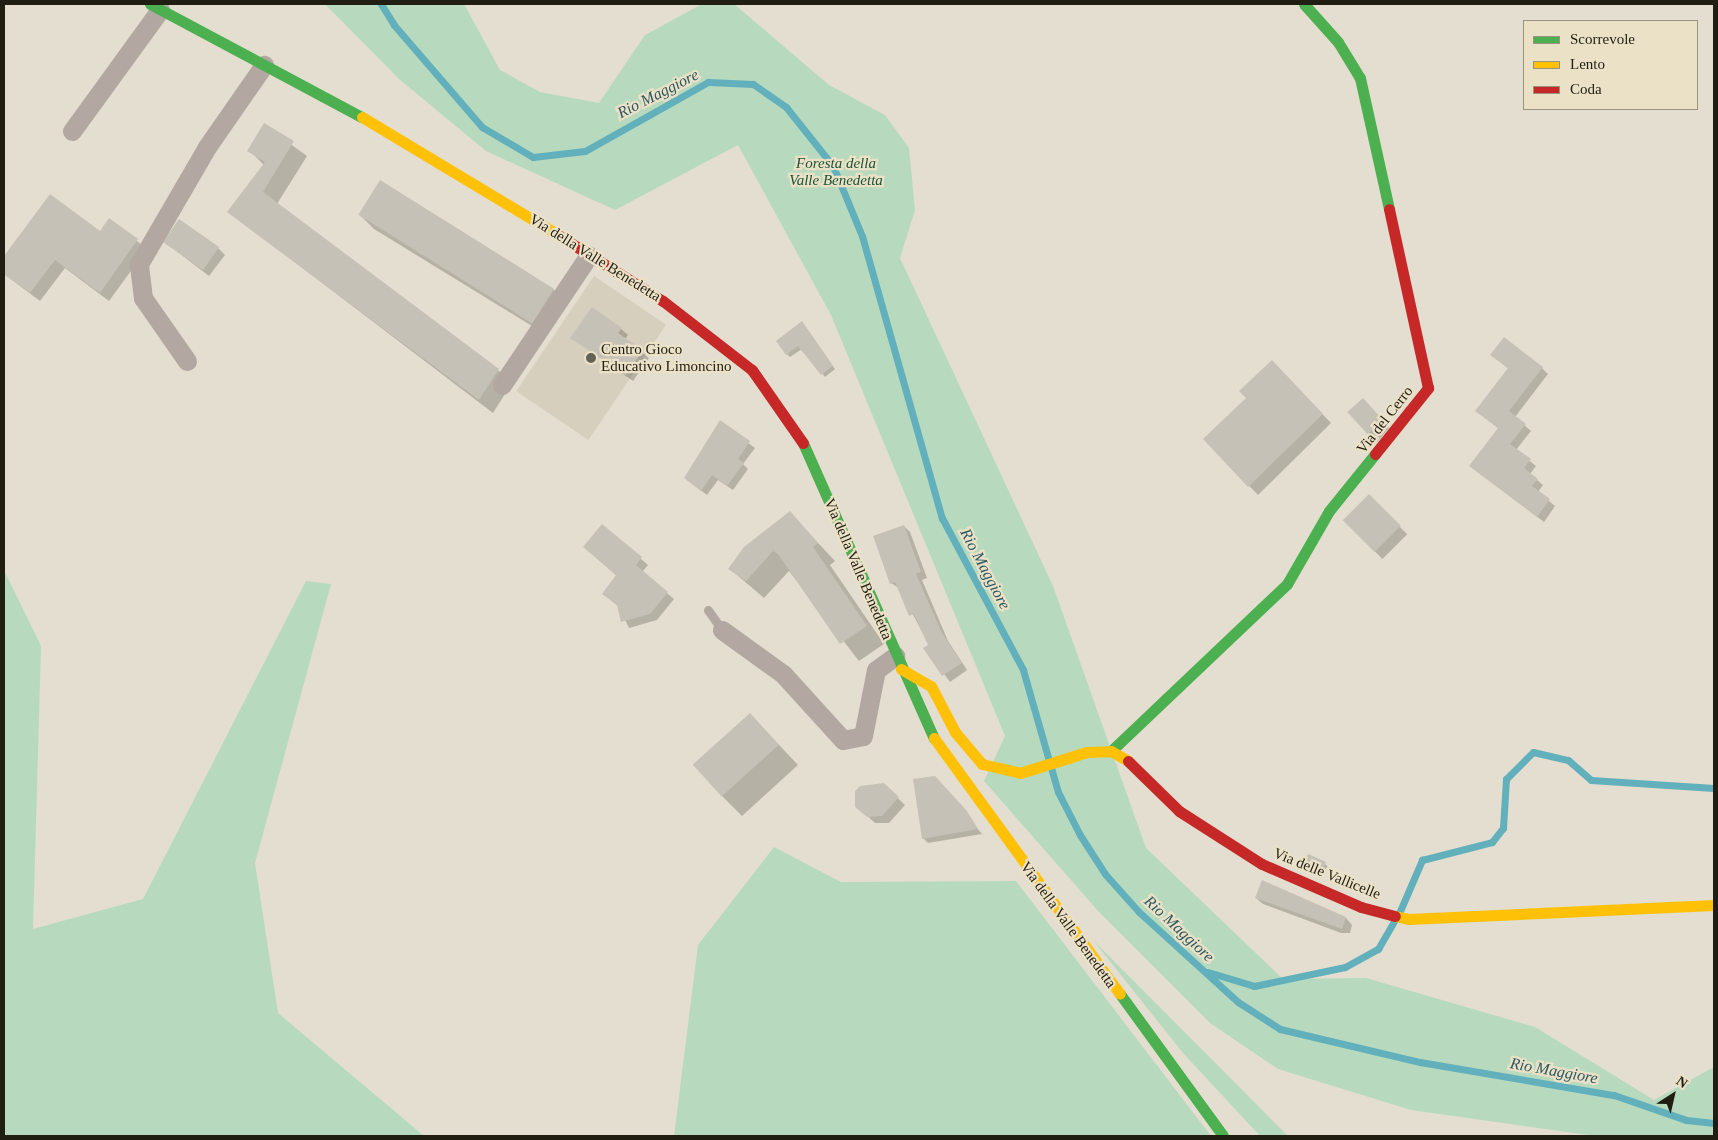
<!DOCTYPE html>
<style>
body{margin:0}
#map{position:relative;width:1718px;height:1140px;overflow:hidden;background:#e3decf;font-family:"Times New Roman",serif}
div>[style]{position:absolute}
.education>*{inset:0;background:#d6cfbd;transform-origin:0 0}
.green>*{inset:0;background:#b7dabe}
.shadow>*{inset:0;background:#0003;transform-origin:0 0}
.stream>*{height:7px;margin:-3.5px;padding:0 3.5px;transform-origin:3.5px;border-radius:3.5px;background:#62b0bb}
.building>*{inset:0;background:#c6c1b6;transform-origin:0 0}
.lane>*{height:9px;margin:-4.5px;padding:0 4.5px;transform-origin:4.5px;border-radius:4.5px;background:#b3a7a1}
.street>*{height:19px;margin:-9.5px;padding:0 9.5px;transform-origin:9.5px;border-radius:9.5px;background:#b3a7a1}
.fast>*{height:11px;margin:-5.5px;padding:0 5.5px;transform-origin:5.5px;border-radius:5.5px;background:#4caf50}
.slow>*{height:11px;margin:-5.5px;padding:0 5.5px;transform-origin:5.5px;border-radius:5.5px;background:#ffc107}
.jam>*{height:11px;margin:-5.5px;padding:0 5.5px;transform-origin:5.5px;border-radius:5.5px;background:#c62828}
.slow-bridge>*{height:11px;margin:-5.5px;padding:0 5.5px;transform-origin:5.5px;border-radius:5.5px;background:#ffc107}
.dots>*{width:14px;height:14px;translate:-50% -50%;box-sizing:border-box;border:2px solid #ebe1c7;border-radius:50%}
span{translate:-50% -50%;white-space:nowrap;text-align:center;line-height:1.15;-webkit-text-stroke:4.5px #ebe1c7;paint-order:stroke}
.park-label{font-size:15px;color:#175538;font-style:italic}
.street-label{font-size:15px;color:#201d13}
.poi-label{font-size:15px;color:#201d13}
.left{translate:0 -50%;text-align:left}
.water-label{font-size:16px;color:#2a5862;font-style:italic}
.frame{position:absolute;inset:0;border:5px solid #201d13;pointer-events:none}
.legend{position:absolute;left:1523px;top:20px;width:175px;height:90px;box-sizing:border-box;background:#ebe1c7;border:1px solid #9a937f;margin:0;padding:6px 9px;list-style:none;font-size:15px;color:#201d13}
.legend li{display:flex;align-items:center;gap:10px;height:25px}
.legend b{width:25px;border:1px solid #9a937f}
.north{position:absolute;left:1648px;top:1070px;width:50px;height:50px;-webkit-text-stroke:4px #ebe1c7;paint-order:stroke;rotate:35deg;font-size:14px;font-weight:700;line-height:20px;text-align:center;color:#201d13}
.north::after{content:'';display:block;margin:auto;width:18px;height:22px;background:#201d13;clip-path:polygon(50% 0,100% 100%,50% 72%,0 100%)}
</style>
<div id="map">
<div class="education">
<i style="left:594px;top:276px;width:87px;height:139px;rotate:34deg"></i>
</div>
<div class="green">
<i style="clip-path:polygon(325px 4px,464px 4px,500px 70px,540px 92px,599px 103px,645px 35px,702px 4px,734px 4px,829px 85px,885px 115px,909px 148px,915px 210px,900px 258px,1053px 586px,1146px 848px,1283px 979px,1366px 978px,1535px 1027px,1654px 1100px,1714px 1067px,1714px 1136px,1596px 1136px,1411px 1110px,1278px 1069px,1210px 1023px,1099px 912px,984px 781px,1005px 736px,831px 315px,738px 145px,615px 210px,486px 151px,399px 79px)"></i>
<i style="clip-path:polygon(4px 570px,41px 646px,33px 929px,143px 899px,306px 581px,331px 584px,255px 863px,278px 1013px,424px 1136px,4px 1136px)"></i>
<i style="clip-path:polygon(774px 847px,841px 882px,1016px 881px,1211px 1136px,674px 1136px,698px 945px)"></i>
<i style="clip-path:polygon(1093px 940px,1288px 1136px,1260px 1136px,1183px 1053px)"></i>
</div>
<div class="shadow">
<i style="clip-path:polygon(264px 125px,307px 156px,277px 204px,498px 370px,512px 383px,493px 413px,229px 212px,264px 165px,249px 150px)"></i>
<i style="clip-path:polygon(50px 196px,100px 233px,110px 220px,147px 249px,109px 301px,65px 268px,40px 301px,4px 274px,4px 258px)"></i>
<i style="clip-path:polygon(360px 215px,553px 289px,567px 303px,545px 334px,374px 229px)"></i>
<i style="clip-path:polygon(166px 243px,218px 248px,225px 255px,209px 276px)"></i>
<i style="clip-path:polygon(805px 326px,835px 369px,825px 377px,802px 349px,790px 357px,787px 354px)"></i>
<i style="clip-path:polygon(621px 329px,628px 335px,625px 339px,649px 358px,633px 381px,572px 338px)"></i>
<i style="clip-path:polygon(1498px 360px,1542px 368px,1548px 374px,1515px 417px,1531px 431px,1516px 450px,1536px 466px,1530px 474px,1543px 485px,1538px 492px,1555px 506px,1544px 522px,1471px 466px,1499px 429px,1477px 411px,1509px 369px)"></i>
<i style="clip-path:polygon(1272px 362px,1331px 423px,1258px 495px,1204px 439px,1248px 398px)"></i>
<i style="clip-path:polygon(1370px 407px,1389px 428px,1377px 442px,1350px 412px)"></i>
<i style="clip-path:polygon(720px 422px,755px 448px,743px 464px,748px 469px,733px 490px,718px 480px,707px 495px,685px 478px)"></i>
<i style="left:1369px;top:496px;width:54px;height:35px;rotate:45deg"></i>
<i style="clip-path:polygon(790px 513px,835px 561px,830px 565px,884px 644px,859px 661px,789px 571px,764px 598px,730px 569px)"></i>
<i style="clip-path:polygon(602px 526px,648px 565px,642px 572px,674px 599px,657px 620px,629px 628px,619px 607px,604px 594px,617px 576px,584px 547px)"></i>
<i style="clip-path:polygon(904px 526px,910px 532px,927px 578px,922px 580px,948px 641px,967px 670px,950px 682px,925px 648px,929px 645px,899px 588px,891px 583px)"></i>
<i style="clip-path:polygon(750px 714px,798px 765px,742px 816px,722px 796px)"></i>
<i style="clip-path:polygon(940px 783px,982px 834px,928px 843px,923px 838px)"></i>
<i style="clip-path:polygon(883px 784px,905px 805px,889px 823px,875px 823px,864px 813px)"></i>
<i style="left:1309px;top:856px;width:21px;height:11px;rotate:28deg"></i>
<i style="clip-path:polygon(1256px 898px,1346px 918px,1352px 925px,1350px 933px,1341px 933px,1263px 904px)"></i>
</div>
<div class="stream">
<i style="left:381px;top:4px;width:25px;rotate:58deg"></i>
<i style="left:394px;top:25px;width:135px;rotate:49.2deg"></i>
<i style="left:482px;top:127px;width:59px;rotate:30.5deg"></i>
<i style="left:533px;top:157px;width:52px;rotate:-6.6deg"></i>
<i style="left:585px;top:151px;width:141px;rotate:-29.3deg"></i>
<i style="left:708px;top:82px;width:45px;rotate:2.5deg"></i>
<i style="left:753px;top:84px;width:40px;rotate:34.9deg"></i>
<i style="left:786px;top:107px;width:75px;rotate:51.5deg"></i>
<i style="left:833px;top:166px;width:76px;rotate:67.5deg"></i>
<i style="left:862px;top:236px;width:293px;rotate:74.2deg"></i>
<i style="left:942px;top:518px;width:172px;rotate:61.9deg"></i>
<i style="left:1023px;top:670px;width:127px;rotate:74deg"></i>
<i style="left:1058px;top:792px;width:48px;rotate:62.9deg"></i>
<i style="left:1080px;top:835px;width:46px;rotate:57.3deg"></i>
<i style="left:1105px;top:874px;width:51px;rotate:48.2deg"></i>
<i style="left:1139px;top:912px;width:134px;rotate:42.3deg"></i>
<i style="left:1238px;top:1002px;width:50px;rotate:32.7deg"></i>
<i style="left:1280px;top:1029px;width:144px;rotate:13.3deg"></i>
<i style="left:1420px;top:1062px;width:197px;rotate:9.7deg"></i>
<i style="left:1614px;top:1095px;width:76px;rotate:19.1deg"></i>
<i style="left:1686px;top:1120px;width:28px;rotate:6deg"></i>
<i style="left:1400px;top:911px;width:56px;rotate:-66.7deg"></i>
<i style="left:1422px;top:860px;width:72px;rotate:-14.4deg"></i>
<i style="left:1492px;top:842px;width:18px;rotate:-52deg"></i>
<i style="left:1503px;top:828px;width:49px;rotate:-86.5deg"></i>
<i style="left:1506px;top:779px;width:38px;rotate:-45deg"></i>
<i style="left:1533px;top:752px;width:36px;rotate:13deg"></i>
<i style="left:1568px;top:760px;width:30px;rotate:41deg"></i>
<i style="left:1591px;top:780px;width:123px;rotate:3.7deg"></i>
<i style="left:1208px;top:972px;width:48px;rotate:16.9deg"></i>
<i style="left:1254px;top:986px;width:93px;rotate:-11.8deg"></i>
<i style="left:1345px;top:967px;width:38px;rotate:-29deg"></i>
<i style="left:1378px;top:949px;width:34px;rotate:-60deg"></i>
</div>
<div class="building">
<i style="clip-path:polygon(264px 123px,294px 141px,263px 192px,499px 369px,479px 400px,227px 212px,265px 162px,247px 151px)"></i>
<i style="left:380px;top:180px;width:205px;height:41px;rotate:32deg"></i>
<i style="clip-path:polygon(50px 194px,100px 231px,109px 218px,138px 239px,100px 293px,55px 260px,30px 293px,4px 274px,4px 256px)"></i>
<i style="left:179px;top:219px;width:49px;height:28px;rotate:35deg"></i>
<i style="clip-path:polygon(592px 307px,622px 328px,618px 333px,643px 350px,626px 375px,570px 338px)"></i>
<i style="clip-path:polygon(802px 321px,833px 366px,821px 375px,798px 346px,786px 355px,776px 341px)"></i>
<i style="clip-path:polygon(1504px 337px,1543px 367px,1509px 411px,1526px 424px,1510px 444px,1531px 459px,1524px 468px,1538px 479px,1532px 486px,1550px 499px,1537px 517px,1469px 466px,1498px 428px,1475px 411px,1508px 368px,1490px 355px)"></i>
<i style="clip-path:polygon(1272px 360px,1323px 414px,1248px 487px,1203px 439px,1246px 398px,1239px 391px)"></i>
<i style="left:1363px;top:398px;width:30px;height:21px;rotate:48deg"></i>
<i style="clip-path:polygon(720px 420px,750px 441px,738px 459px,744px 463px,727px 486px,712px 475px,701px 491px,684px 478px)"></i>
<i style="left:1369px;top:494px;width:45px;height:37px;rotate:45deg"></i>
<i style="clip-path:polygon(790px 511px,818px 543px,813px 547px,867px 626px,840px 644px,778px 554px,773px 551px,746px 581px,728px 569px,744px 547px)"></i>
<i style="clip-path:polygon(602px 524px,642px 557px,636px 565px,668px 592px,650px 614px,621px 622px,617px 605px,602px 594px,616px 575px,583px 547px)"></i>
<i style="clip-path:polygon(904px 525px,921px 572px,916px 574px,942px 633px,962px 663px,942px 676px,923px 648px,928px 645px,914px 614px,909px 616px,895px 582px,890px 584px,873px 536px)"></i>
<i style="left:750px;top:713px;width:43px;height:77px;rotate:48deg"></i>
<i style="clip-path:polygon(935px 776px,967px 811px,978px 829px,922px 839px,913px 779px)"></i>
<i style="clip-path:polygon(884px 783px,899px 797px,882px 816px,867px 817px,855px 807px,855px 791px,860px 786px)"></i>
<i style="clip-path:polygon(1274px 852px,1303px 865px,1308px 854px,1326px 862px,1321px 873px)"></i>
<i style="clip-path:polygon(1262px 880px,1346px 917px,1342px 929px,1255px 898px)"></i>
</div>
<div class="lane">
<i style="left:708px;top:610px;width:24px;rotate:55deg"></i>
</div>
<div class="street">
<i style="left:72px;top:131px;width:150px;rotate:-54deg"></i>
<i style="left:187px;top:361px;width:77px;rotate:-124.9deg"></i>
<i style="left:143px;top:298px;width:34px;rotate:-97deg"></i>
<i style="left:139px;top:264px;width:135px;rotate:-59.8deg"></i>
<i style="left:207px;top:147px;width:100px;rotate:-55.2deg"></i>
<i style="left:502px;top:385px;width:156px;rotate:-56.2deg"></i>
<i style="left:722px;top:630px;width:75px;rotate:35.8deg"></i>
<i style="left:783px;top:674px;width:89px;rotate:47.7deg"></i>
<i style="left:843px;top:740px;width:20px;rotate:-11deg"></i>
<i style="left:863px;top:736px;width:67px;rotate:-78.9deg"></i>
<i style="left:876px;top:670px;width:24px;rotate:-36deg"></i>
</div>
<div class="fast">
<i style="left:150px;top:4px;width:240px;rotate:28.1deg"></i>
<i style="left:1304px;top:4px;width:51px;rotate:48.2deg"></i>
<i style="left:1338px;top:42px;width:42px;rotate:58.6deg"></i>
<i style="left:1360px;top:78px;width:134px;rotate:77.5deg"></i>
<i style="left:803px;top:443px;width:323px;rotate:66.1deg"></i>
<i style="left:1111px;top:751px;width:243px;rotate:-43.5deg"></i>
<i style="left:1287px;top:584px;width:84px;rotate:-60.1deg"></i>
<i style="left:1329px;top:511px;width:73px;rotate:-51.1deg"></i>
<i style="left:1120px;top:994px;width:175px;rotate:54deg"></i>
</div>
<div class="slow">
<i style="left:362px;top:117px;width:229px;rotate:31deg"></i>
<i style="left:901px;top:669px;width:34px;rotate:30deg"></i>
<i style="left:931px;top:686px;width:52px;rotate:62.4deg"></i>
<i style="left:955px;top:732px;width:42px;rotate:49.8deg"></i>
<i style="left:982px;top:764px;width:39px;rotate:13deg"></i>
<i style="left:1020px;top:773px;width:70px;rotate:-17.4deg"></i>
<i style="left:1087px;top:752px;width:24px;rotate:-2deg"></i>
<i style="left:1111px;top:751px;width:20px;rotate:30deg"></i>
<i style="left:934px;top:738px;width:316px;rotate:54deg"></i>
<i style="left:1395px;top:916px;width:13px;rotate:13deg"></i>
<i style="left:1408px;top:919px;width:306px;rotate:-2.6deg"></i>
</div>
<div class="jam">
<i style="left:558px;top:235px;width:124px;rotate:32.2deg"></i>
<i style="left:663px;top:301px;width:113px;rotate:37.8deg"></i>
<i style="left:752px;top:370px;width:89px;rotate:55.1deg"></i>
<i style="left:1375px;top:454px;width:85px;rotate:-51.2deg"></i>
<i style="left:1428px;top:388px;width:183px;rotate:-102.3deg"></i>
<i style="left:1128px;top:761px;width:71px;rotate:44.4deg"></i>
<i style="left:1179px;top:811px;width:98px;rotate:32.6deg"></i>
<i style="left:1262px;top:864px;width:108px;rotate:23.5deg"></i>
<i style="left:1361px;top:907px;width:35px;rotate:15deg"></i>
</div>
<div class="slow-bridge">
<i style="left:1020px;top:773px;width:70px;rotate:-17.4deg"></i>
</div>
<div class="dots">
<i style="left:591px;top:358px;background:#646155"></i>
</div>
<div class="park-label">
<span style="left:836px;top:172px">Foresta della<br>Valle Benedetta</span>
</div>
<div class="street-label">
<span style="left:595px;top:258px;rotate:32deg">Via della Valle Benedetta</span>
<span style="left:1385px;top:420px;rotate:-52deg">Via del Cerro</span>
<span style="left:858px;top:569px;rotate:67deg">Via della Valle Benedetta</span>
<span style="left:1327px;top:874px;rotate:22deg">Via delle Vallicelle</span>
<span style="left:1068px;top:925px;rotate:54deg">Via della Valle Benedetta</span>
</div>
<div class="poi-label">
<span class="left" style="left:601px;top:358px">Centro Gioco<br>Educativo Limoncino</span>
</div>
<div class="water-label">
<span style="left:658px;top:94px;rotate:-27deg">Rio Maggiore</span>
<span style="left:985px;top:569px;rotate:62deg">Rio Maggiore</span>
<span style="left:1179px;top:929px;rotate:43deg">Rio Maggiore</span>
<span style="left:1554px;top:1071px;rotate:10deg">Rio Maggiore</span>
</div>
<div class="frame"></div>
<ul class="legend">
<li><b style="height:6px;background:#4caf50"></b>Scorrevole</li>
<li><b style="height:6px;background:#ffc107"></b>Lento</li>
<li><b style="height:6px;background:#c62828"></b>Coda</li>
</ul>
<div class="north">N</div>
</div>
